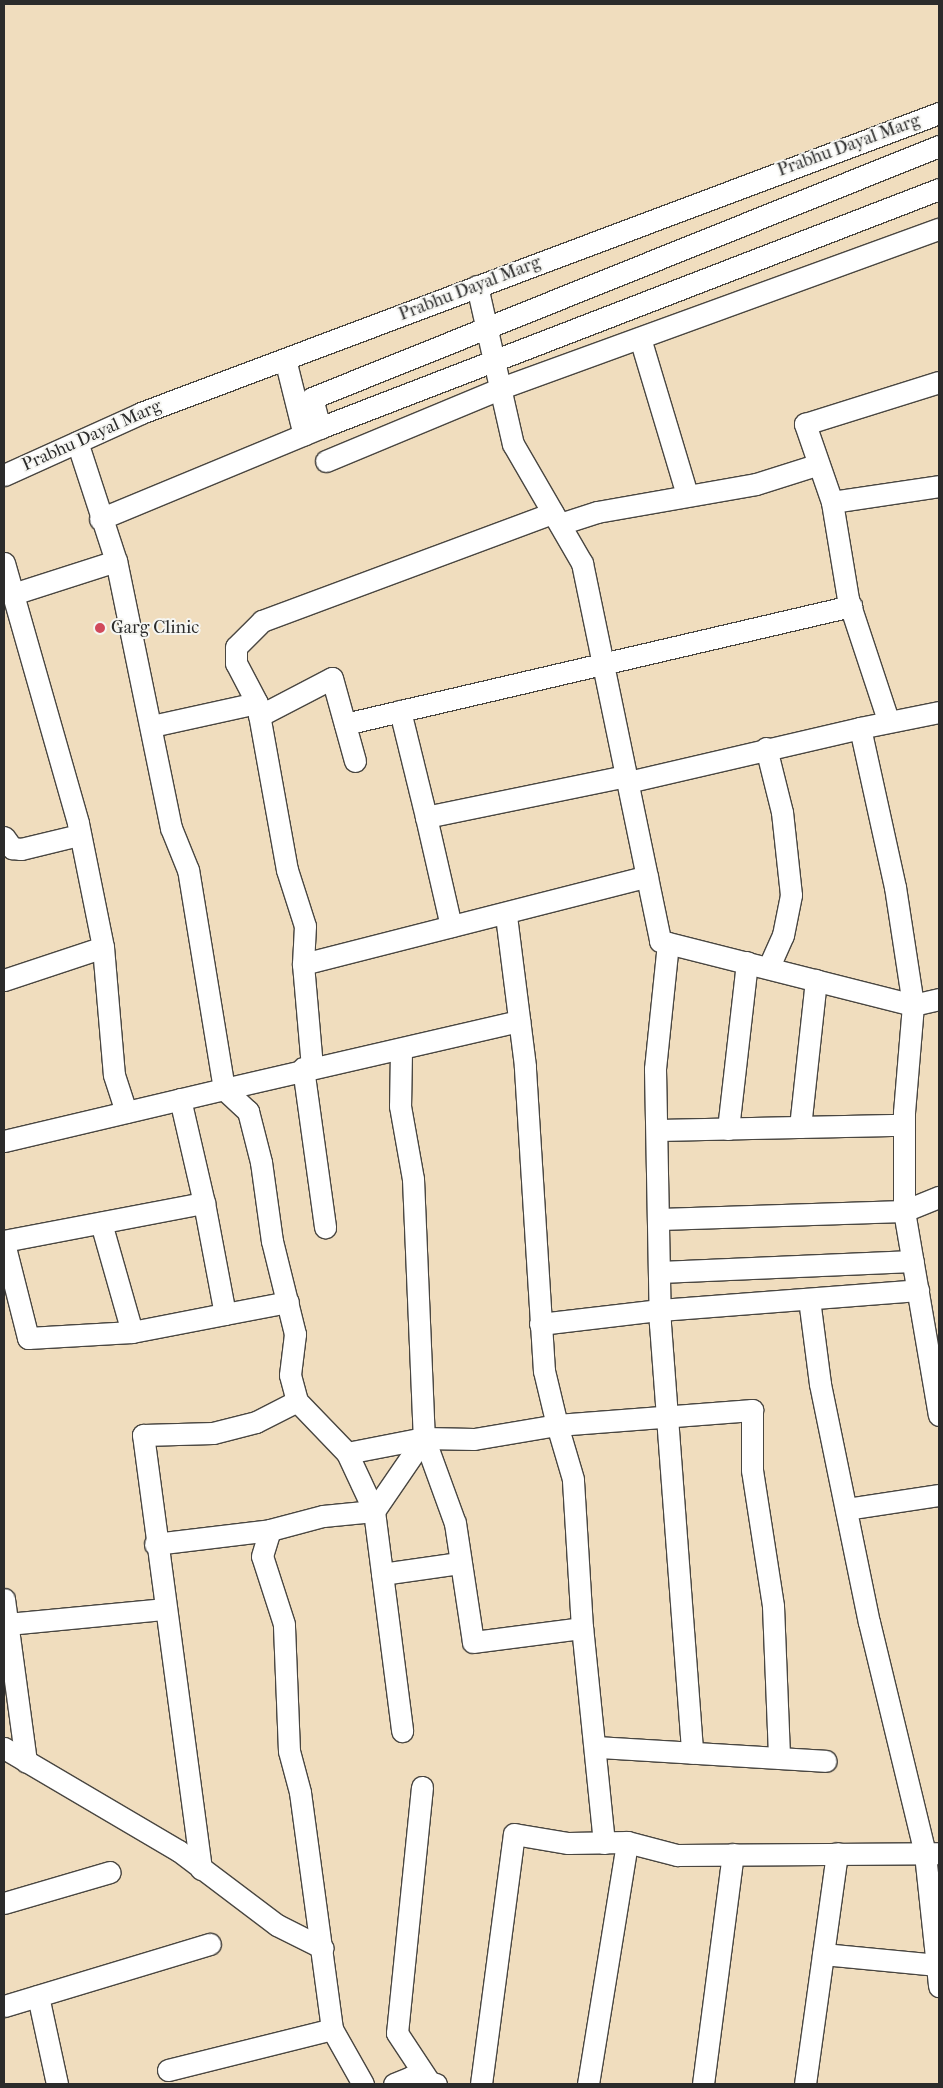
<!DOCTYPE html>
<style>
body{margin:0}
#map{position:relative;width:943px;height:2088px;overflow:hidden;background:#f0ddbe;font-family:"IM FELL French Canon",serif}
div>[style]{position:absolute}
.roads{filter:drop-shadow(1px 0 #494641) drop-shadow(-1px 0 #494641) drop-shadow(0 1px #494641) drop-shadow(0 -1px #494641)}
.minor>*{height:21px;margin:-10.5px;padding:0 10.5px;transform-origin:10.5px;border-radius:10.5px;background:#fff}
.dots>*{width:14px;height:14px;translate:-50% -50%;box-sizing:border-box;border:2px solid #f6f6f2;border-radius:50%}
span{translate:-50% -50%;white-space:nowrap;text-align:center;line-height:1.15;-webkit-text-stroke:4px #f6f6f2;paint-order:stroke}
.street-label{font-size:18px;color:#2b2b2b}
.poi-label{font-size:18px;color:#2b2b2b}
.left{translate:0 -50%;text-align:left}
.frame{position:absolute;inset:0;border:5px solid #2b2b2b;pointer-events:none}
</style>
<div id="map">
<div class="roads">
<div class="minor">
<i style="left:477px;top:286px;width:162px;rotate:77.2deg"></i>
<i style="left:513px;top:444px;width:138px;rotate:59.9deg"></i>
<i style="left:582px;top:563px;width:386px;rotate:78.3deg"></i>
<i style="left:660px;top:941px;width:261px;rotate:14.2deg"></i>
<i style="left:913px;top:1005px;width:27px;rotate:-13deg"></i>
<i style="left:640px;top:338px;width:164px;rotate:73.3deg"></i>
<i style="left:285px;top:359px;width:78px;rotate:76deg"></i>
<i style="left:320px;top:428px;width:31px;rotate:-105deg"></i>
<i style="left:312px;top:398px;width:676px;rotate:-21.9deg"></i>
<i style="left:326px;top:461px;width:190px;rotate:-22.6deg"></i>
<i style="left:501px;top:388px;width:466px;rotate:-20deg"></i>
<i style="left:4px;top:475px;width:150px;rotate:-24.3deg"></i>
<i style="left:141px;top:413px;width:853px;rotate:-20.6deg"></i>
<i style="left:832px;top:502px;width:108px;rotate:-8.5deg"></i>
<i style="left:100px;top:519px;width:240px;rotate:-22.5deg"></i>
<i style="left:322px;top:427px;width:661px;rotate:-21.09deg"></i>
<i style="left:560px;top:524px;width:39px;rotate:-18deg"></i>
<i style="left:597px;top:512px;width:161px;rotate:-10deg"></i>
<i style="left:756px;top:484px;width:63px;rotate:-17.6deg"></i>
<i style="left:4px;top:563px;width:270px;rotate:74.1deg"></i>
<i style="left:78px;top:823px;width:126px;rotate:78.6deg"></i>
<i style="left:13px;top:594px;width:108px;rotate:-17.8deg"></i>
<i style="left:400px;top:711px;width:109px;rotate:76.2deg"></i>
<i style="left:426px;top:817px;width:204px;rotate:-11.6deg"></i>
<i style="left:939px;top:712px;width:81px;rotate:168.6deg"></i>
<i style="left:860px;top:728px;width:163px;rotate:77.6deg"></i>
<i style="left:895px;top:887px;width:119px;rotate:81.3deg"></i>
<i style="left:913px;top:1005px;width:107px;rotate:94.8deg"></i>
<i style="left:904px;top:1112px;width:99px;rotate:90deg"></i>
<i style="left:904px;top:1211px;width:207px;rotate:80.3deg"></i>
<i style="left:259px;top:716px;width:82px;rotate:-27.5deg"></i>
<i style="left:332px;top:678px;width:86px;rotate:74.5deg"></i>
<i style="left:888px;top:720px;width:127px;rotate:-108.3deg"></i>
<i style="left:848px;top:599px;width:98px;rotate:-99.4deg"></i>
<i style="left:832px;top:502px;width:83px;rotate:-109.1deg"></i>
<i style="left:805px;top:424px;width:140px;rotate:-17.4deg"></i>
<i style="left:345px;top:724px;width:520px;rotate:-13.13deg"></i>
<i style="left:152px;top:726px;width:107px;rotate:-12.4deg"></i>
<i style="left:766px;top:748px;width:66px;rotate:76deg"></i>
<i style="left:782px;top:812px;width:83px;rotate:83.8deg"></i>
<i style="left:791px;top:895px;width:41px;rotate:101.3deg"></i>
<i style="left:783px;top:935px;width:36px;rotate:114deg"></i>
<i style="left:628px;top:782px;width:238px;rotate:-13.1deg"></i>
<i style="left:426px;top:817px;width:112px;rotate:77.1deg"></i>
<i style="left:4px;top:837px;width:14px;rotate:54deg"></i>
<i style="left:12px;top:848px;width:9px;rotate:6deg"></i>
<i style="left:21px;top:849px;width:60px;rotate:-13.6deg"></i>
<i style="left:668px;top:943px;width:127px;rotate:95.9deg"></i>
<i style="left:655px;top:1069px;width:255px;rotate:88.9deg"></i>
<i style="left:660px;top:1324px;width:430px;rotate:85.7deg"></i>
<i style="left:303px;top:964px;width:38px;rotate:-87deg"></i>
<i style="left:305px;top:926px;width:59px;rotate:-107.8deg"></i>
<i style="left:287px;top:870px;width:170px;rotate:-100.2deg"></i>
<i style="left:257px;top:703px;width:45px;rotate:-117.7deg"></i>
<i style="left:236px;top:663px;width:16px;rotate:-90deg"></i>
<i style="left:236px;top:647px;width:37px;rotate:-45deg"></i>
<i style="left:262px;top:621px;width:310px;rotate:-20.4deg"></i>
<i style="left:4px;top:980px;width:104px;rotate:-18.4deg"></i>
<i style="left:103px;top:947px;width:128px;rotate:85.1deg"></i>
<i style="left:114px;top:1075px;width:39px;rotate:72deg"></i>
<i style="left:401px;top:1051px;width:55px;rotate:91deg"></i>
<i style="left:400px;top:1106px;width:74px;rotate:79.9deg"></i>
<i style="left:413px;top:1179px;width:259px;rotate:87.6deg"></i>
<i style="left:424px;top:1438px;width:50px;rotate:1.1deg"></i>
<i style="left:474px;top:1439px;width:84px;rotate:-9.6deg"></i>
<i style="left:557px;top:1425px;width:56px;rotate:-103.5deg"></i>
<i style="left:544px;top:1371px;width:306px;rotate:-93.6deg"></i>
<i style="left:525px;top:1066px;width:152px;rotate:-97.2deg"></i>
<i style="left:312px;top:1067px;width:103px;rotate:-95deg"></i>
<i style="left:303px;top:964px;width:355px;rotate:-14.3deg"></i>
<i style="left:303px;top:1068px;width:161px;rotate:82.1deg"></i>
<i style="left:224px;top:1089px;width:33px;rotate:43deg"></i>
<i style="left:248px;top:1111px;width:53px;rotate:75.7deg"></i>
<i style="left:261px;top:1162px;width:80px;rotate:82.1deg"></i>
<i style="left:272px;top:1241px;width:96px;rotate:76.1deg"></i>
<i style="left:295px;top:1334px;width:41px;rotate:97deg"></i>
<i style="left:290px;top:1375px;width:27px;rotate:75deg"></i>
<i style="left:297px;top:1401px;width:72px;rotate:46.1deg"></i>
<i style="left:347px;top:1453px;width:78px;rotate:-11deg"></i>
<i style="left:224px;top:1089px;width:303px;rotate:-13deg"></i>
<i style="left:180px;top:1099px;width:107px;rotate:77deg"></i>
<i style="left:800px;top:1127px;width:148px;rotate:-83.8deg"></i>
<i style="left:728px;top:1129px;width:168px;rotate:-83.5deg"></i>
<i style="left:657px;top:1130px;width:247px;rotate:-1.2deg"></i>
<i style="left:4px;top:1141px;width:226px;rotate:-13.3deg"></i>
<i style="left:224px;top:1089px;width:222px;rotate:-99.3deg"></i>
<i style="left:188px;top:870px;width:45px;rotate:-112deg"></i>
<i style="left:171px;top:828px;width:273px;rotate:-101.6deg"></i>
<i style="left:116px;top:561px;width:125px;rotate:-108.1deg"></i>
<i style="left:660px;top:1219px;width:244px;rotate:-1.9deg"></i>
<i style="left:904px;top:1211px;width:38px;rotate:-22deg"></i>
<i style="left:101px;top:1223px;width:113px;rotate:74.1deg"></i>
<i style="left:4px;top:1241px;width:204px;rotate:-10.8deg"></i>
<i style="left:204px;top:1203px;width:113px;rotate:79.3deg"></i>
<i style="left:225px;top:1314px;width:64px;rotate:-10.8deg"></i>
<i style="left:4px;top:1243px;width:98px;rotate:75.8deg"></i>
<i style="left:28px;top:1338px;width:104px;rotate:-3.3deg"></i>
<i style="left:132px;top:1332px;width:95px;rotate:-11deg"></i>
<i style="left:660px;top:1272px;width:253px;rotate:-2.5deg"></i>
<i style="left:809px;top:1299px;width:86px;rotate:82.6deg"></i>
<i style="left:820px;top:1384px;width:243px;rotate:78.4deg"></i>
<i style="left:869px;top:1622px;width:239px;rotate:76.4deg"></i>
<i style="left:925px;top:1854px;width:133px;rotate:83.9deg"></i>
<i style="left:540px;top:1324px;width:121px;rotate:-6.7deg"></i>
<i style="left:660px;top:1310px;width:259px;rotate:-4.4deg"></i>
<i style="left:424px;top:1438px;width:90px;rotate:70deg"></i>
<i style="left:455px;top:1523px;width:120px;rotate:81.4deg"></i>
<i style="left:473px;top:1642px;width:110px;rotate:-7.3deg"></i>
<i style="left:347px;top:1453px;width:64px;rotate:65deg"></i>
<i style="left:374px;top:1511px;width:222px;rotate:82.7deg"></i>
<i style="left:846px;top:1509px;width:94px;rotate:-8.6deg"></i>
<i style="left:374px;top:1511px;width:88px;rotate:-55.6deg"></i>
<i style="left:155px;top:1544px;width:116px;rotate:-6.9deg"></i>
<i style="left:382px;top:1574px;width:78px;rotate:-8.1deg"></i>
<i style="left:4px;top:1599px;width:164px;rotate:82.3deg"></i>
<i style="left:8px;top:1624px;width:158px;rotate:-5.5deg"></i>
<i style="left:598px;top:1747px;width:228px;rotate:3.5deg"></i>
<i style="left:4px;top:1748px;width:203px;rotate:30.5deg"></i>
<i style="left:179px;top:1851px;width:123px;rotate:37.1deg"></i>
<i style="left:277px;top:1925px;width:51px;rotate:26.6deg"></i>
<i style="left:422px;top:1787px;width:247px;rotate:95.8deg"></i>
<i style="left:397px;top:2033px;width:60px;rotate:56.6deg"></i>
<i style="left:604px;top:1843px;width:216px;rotate:-95.8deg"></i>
<i style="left:582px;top:1628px;width:149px;rotate:-93.5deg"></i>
<i style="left:573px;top:1479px;width:56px;rotate:-106.5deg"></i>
<i style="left:557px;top:1425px;width:196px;rotate:-4.4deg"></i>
<i style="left:752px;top:1410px;width:60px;rotate:90deg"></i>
<i style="left:752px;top:1470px;width:138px;rotate:81.2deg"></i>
<i style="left:773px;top:1606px;width:152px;rotate:87.7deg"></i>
<i style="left:201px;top:1869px;width:438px;rotate:-97.6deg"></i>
<i style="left:143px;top:1435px;width:70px;rotate:-1.6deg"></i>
<i style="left:213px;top:1433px;width:44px;rotate:-14.3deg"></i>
<i style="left:256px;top:1422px;width:46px;rotate:-27.1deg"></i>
<i style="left:4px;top:1903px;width:110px;rotate:-16.3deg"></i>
<i style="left:823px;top:1954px;width:115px;rotate:5.5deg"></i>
<i style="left:38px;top:1996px;width:90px;rotate:77.8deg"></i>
<i style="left:4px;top:2006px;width:215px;rotate:-16.8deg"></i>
<i style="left:168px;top:2070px;width:169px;rotate:-14deg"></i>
<i style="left:363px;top:2084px;width:63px;rotate:-119.4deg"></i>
<i style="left:332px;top:2029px;width:239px;rotate:-97.7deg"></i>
<i style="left:300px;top:1792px;width:42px;rotate:-105deg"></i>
<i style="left:289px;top:1751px;width:127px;rotate:-92.3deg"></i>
<i style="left:284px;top:1624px;width:71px;rotate:-107.9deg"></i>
<i style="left:262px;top:1556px;width:27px;rotate:-73deg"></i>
<i style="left:270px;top:1530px;width:55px;rotate:-14.8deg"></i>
<i style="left:323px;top:1516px;width:51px;rotate:-5.6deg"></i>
<i style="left:394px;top:2084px;width:18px;rotate:-22deg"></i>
<i style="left:411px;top:2077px;width:26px;rotate:16deg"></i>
<i style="left:481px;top:2084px;width:252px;rotate:-82.5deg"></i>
<i style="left:514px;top:1834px;width:55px;rotate:9.5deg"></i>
<i style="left:568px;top:1843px;width:59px;rotate:-1deg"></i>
<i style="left:627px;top:1842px;width:52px;rotate:14.6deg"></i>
<i style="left:677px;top:1855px;width:262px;rotate:-0.4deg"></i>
<i style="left:588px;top:2084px;width:245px;rotate:-80.8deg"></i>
<i style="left:703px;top:2084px;width:232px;rotate:-82.6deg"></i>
<i style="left:805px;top:2084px;width:233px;rotate:-82.1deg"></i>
</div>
</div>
<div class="dots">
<i style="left:100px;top:628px;background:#d1495b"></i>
</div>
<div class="street-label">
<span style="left:849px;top:146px;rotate:-20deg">Prabhu Dayal Marg</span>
<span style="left:470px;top:289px;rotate:-21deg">Prabhu Dayal Marg</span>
<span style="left:92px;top:436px;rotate:-24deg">Prabhu Dayal Marg</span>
</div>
<div class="poi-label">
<span class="left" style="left:111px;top:628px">Garg Clinic</span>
</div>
<div class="frame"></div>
</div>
